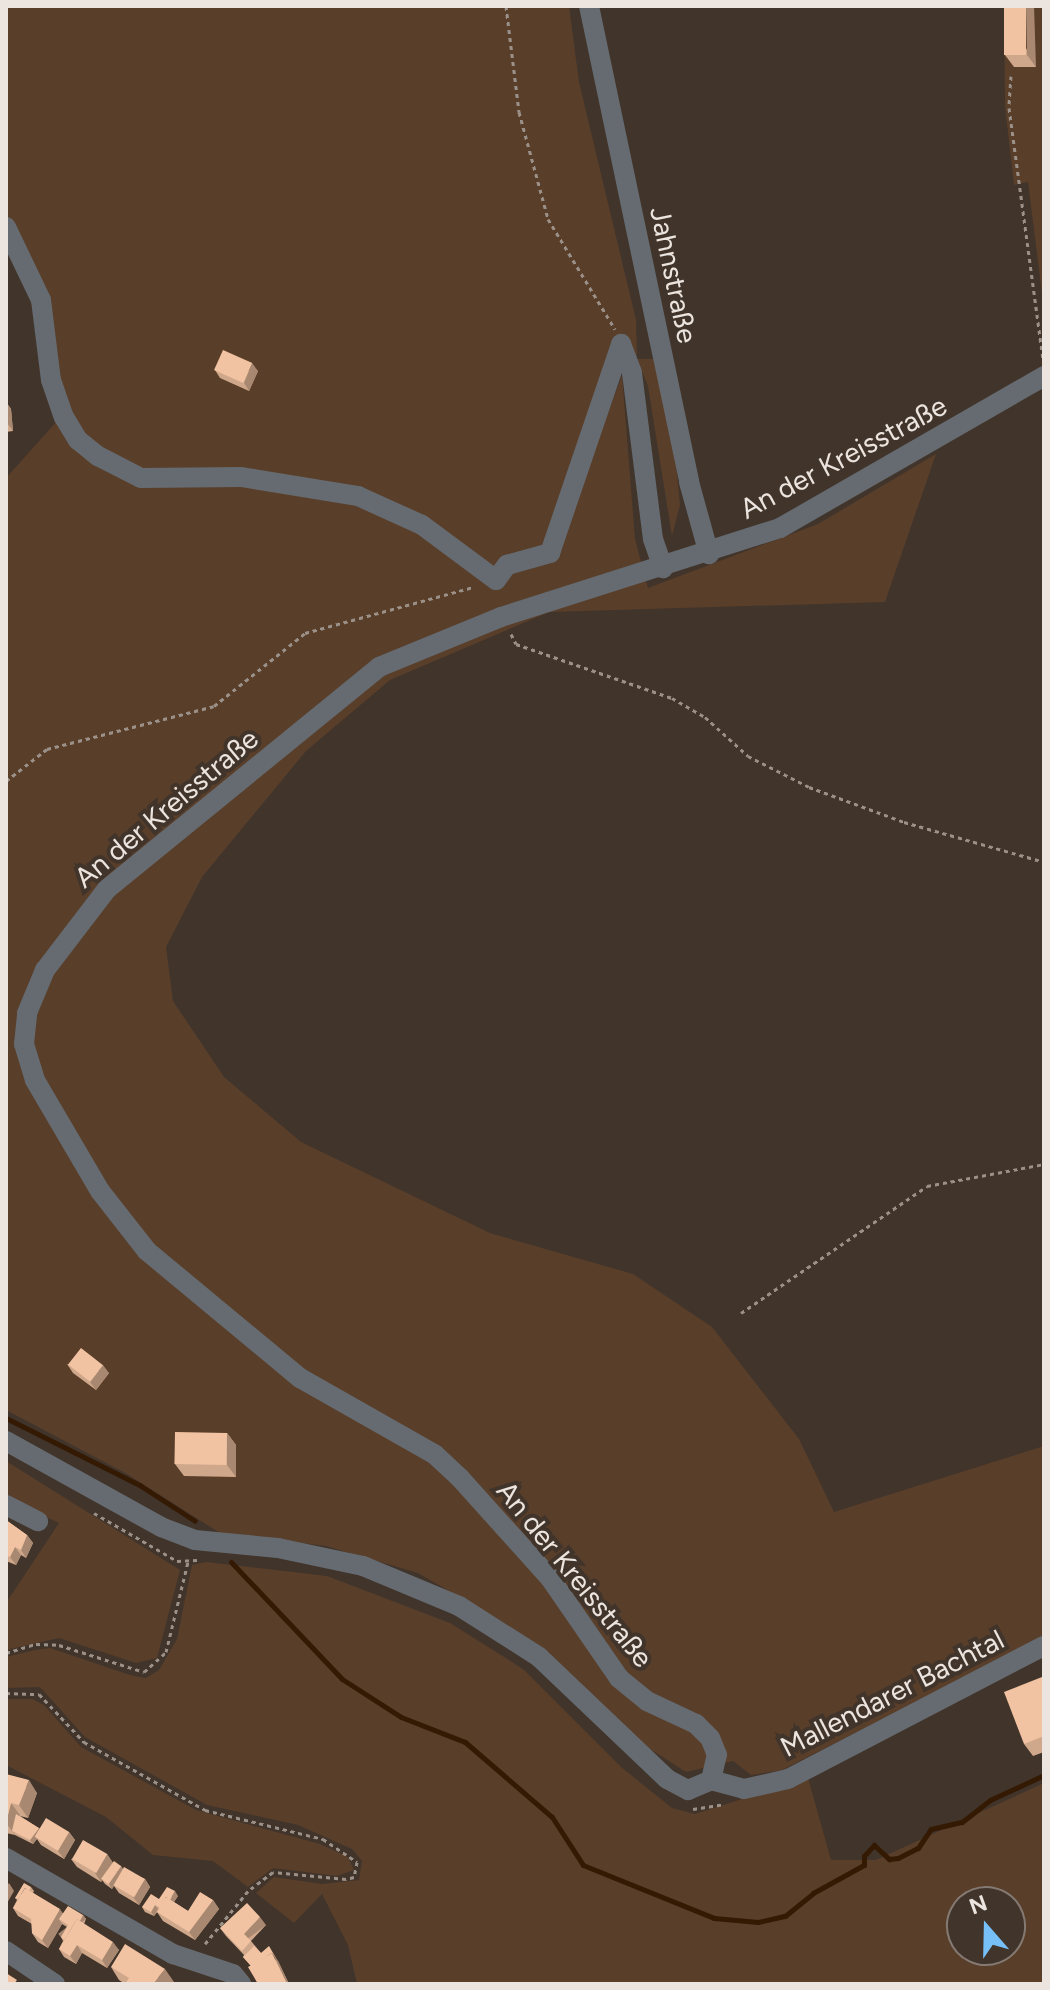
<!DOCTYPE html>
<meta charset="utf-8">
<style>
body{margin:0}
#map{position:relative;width:1050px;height:1990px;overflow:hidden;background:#41342b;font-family:Figtree,sans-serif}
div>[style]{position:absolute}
.green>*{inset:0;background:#593e2a}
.stream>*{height:5px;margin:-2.5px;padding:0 2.5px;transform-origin:2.5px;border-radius:2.5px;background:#341903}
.path>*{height:3px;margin-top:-1.5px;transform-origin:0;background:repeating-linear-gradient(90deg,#9b9189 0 4px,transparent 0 8px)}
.minor>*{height:20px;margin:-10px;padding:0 10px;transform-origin:10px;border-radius:10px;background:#656b70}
.wall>*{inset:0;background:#cfa88b}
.shaded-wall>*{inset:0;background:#a98871;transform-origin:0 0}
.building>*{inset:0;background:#f1c3a2;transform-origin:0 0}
span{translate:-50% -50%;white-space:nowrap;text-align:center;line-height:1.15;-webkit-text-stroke:8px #41342b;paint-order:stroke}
.street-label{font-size:28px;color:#ece4de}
.frame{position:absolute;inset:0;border:8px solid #ece4de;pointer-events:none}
.north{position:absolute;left:946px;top:1886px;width:80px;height:80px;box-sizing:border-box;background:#41342b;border:2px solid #857a73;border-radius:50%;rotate:340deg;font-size:22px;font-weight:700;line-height:32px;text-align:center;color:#ece4de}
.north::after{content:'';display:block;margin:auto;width:28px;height:36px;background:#76c0f7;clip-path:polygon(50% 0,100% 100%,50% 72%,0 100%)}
</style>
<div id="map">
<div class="green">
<i style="clip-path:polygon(6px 6px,569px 6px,579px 82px,636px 320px,637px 359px,659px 359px,674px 442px,680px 505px,672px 536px,648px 386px,637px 359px,607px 356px,597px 442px,622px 375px,635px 539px,648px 588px,818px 524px,936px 454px,885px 602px,549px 612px,390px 680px,306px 751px,202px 877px,166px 947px,173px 1001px,224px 1077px,301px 1142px,490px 1233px,633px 1274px,712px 1327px,799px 1439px,834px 1512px,1044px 1446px,1044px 1637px,782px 1770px,751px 1775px,733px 1761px,686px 1772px,636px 1740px,489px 1614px,418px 1573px,326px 1546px,220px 1533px,127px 1474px,6px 1410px,6px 478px,57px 421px,33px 302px,6px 242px)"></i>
<i style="clip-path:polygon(1004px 6px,1044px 6px,1044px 310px,1028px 182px,1014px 185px,1005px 106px)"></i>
<i style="clip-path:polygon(6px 1461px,180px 1570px,157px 1658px,136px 1663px,59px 1638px,6px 1650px,6px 1603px,59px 1523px,6px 1498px)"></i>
<i style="clip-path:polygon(evenodd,206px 1562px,327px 1576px,450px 1623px,523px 1669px,621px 1767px,672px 1808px,695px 1814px,808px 1778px,831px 1860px,876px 1860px,1044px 1783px,1044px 1984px,357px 1984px,348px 1945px,322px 1894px,294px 1923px,256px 1893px,274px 1877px,322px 1884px,359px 1880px,362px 1861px,352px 1849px,298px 1825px,207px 1805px,85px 1737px,40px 1687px,6px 1688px,6px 1657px,35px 1650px,50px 1648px,130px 1675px,146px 1678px,159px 1670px,177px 1639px,192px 1565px,206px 1562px,962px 1902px,1010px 1902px,1010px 1950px,962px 1950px,962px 1902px)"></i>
<i style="clip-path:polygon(6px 1699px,32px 1699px,44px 1705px,81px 1747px,196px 1810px,320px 1844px,348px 1857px,354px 1870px,337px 1876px,273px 1868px,248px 1887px,213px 1861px,153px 1855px,106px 1817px,6px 1765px)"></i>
</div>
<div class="stream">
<i style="left:6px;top:1418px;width:151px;rotate:26.7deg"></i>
<i style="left:141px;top:1486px;width:64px;rotate:32.9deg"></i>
<i style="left:231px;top:1562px;width:161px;rotate:46.5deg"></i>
<i style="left:342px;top:1679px;width:70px;rotate:32.8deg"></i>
<i style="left:401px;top:1717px;width:69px;rotate:21.3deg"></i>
<i style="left:465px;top:1742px;width:115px;rotate:40.8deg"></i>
<i style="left:552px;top:1817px;width:57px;rotate:57.1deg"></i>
<i style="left:583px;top:1865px;width:141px;rotate:22deg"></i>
<i style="left:714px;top:1918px;width:44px;rotate:5.2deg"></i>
<i style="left:758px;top:1922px;width:28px;rotate:-13deg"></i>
<i style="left:785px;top:1916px;width:36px;rotate:-39deg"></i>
<i style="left:813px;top:1893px;width:58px;rotate:-28.8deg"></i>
<i style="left:864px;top:1865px;width:9px;rotate:-90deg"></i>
<i style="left:864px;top:1856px;width:15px;rotate:-48deg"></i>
<i style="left:874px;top:1845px;width:21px;rotate:43deg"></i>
<i style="left:889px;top:1859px;width:9px;rotate:-6deg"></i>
<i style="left:898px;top:1858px;width:22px;rotate:-27deg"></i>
<i style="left:918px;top:1848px;width:23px;rotate:-56deg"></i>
<i style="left:931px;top:1829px;width:32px;rotate:-13deg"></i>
<i style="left:962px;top:1822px;width:36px;rotate:-38deg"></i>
<i style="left:990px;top:1800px;width:60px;rotate:-24.8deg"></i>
</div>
<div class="path">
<i style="left:506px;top:6px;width:107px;rotate:83deg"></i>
<i style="left:519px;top:112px;width:111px;rotate:74.8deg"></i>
<i style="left:548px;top:219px;width:129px;rotate:58.7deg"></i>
<i style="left:1011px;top:76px;width:32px;rotate:94deg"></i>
<i style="left:1009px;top:108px;width:252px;rotate:82.3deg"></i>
<i style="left:511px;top:634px;width:11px;rotate:63deg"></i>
<i style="left:516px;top:644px;width:165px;rotate:19.1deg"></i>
<i style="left:672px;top:698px;width:38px;rotate:30deg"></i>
<i style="left:705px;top:717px;width:58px;rotate:42.2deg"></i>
<i style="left:748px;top:756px;width:68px;rotate:26.9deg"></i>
<i style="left:809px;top:787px;width:101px;rotate:20.2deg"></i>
<i style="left:904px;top:822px;width:146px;rotate:15.9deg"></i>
<i style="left:6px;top:781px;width:52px;rotate:-38deg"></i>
<i style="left:47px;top:749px;width:172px;rotate:-14.4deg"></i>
<i style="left:214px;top:706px;width:117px;rotate:-38.7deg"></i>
<i style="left:305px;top:633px;width:174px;rotate:-15.3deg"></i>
<i style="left:741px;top:1313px;width:225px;rotate:-34.3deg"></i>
<i style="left:927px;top:1186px;width:119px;rotate:-10.6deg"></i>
<i style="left:94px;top:1513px;width:96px;rotate:30deg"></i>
<i style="left:177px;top:1561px;width:20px;rotate:-3deg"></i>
<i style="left:6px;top:1653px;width:31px;rotate:-17deg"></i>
<i style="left:36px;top:1644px;width:23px;rotate:2deg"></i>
<i style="left:59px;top:1645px;width:89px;rotate:17.6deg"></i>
<i style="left:144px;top:1672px;width:30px;rotate:-42deg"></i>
<i style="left:166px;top:1652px;width:93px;rotate:-76.3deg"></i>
<i style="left:6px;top:1693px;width:33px;rotate:2deg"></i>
<i style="left:39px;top:1694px;width:66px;rotate:46.8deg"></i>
<i style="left:84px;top:1742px;width:139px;rotate:29.3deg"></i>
<i style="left:205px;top:1810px;width:122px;rotate:13.8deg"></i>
<i style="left:323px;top:1839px;width:41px;rotate:34.1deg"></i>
<i style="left:357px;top:1862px;width:15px;rotate:101deg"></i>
<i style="left:354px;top:1877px;width:8px;rotate:166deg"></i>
<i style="left:346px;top:1879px;width:73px;rotate:-174.5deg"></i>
<i style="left:273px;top:1872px;width:31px;rotate:143deg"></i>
<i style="left:248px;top:1891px;width:68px;rotate:129.1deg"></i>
<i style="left:693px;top:1809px;width:31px;rotate:-9deg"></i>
</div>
<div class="minor">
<i style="left:589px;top:6px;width:486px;rotate:78.1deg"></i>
<i style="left:689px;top:482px;width:75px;rotate:74.5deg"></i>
<i style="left:6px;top:227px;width:81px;rotate:64.4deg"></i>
<i style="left:41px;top:300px;width:81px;rotate:82.9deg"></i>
<i style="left:51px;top:380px;width:39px;rotate:71deg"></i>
<i style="left:64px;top:417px;width:27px;rotate:59deg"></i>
<i style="left:78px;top:440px;width:26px;rotate:39deg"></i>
<i style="left:98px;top:456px;width:48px;rotate:27.1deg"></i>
<i style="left:141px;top:478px;width:100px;rotate:-0.6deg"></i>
<i style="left:241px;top:477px;width:119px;rotate:9.2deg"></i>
<i style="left:358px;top:496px;width:70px;rotate:24.4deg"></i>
<i style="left:422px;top:525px;width:92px;rotate:36.6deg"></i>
<i style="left:496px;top:580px;width:19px;rotate:-54deg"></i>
<i style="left:507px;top:565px;width:45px;rotate:-15.6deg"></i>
<i style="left:550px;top:553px;width:221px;rotate:-71.2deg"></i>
<i style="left:621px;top:344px;width:31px;rotate:69deg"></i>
<i style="left:632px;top:373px;width:167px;rotate:82.8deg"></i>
<i style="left:653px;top:539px;width:31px;rotate:71deg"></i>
<i style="left:6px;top:1441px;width:177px;rotate:29deg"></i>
<i style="left:161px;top:1527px;width:36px;rotate:21deg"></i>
<i style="left:195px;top:1540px;width:83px;rotate:5.5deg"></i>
<i style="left:278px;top:1548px;width:87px;rotate:12deg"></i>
<i style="left:363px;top:1566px;width:104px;rotate:22.6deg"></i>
<i style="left:459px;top:1606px;width:95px;rotate:32.5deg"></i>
<i style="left:539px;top:1657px;width:177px;rotate:43.6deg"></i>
<i style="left:667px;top:1779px;width:24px;rotate:28deg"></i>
<i style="left:688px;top:1790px;width:25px;rotate:-23deg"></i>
<i style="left:711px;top:1780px;width:26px;rotate:-77deg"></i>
<i style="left:717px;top:1755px;width:18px;rotate:-112deg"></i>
<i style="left:710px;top:1738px;width:20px;rotate:-135deg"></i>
<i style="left:696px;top:1724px;width:54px;rotate:-154.9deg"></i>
<i style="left:647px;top:1701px;width:36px;rotate:-141deg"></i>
<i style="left:619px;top:1678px;width:121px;rotate:-124.6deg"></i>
<i style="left:550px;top:1578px;width:135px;rotate:-132deg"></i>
<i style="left:460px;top:1478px;width:35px;rotate:-137deg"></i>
<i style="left:434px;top:1454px;width:154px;rotate:-150.4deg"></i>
<i style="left:300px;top:1378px;width:199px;rotate:-140.3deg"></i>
<i style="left:147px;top:1251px;width:76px;rotate:-128.1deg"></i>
<i style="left:100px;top:1191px;width:129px;rotate:-120.4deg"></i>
<i style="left:35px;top:1080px;width:38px;rotate:-107deg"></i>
<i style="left:24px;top:1044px;width:31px;rotate:-84deg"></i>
<i style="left:27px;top:1013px;width:47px;rotate:-67.3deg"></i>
<i style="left:45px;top:970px;width:102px;rotate:-52.6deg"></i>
<i style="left:107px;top:889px;width:351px;rotate:-39.2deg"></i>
<i style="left:379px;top:667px;width:132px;rotate:-22.3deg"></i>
<i style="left:501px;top:617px;width:293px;rotate:-17.7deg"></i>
<i style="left:780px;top:528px;width:305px;rotate:-29.9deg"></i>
<i style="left:6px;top:1505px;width:36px;rotate:27deg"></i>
<i style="left:711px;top:1780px;width:34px;rotate:15deg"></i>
<i style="left:744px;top:1789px;width:45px;rotate:-12.8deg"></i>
<i style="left:788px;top:1779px;width:288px;rotate:-27.5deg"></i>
<i style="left:6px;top:1858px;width:193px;rotate:29.9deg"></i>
<i style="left:173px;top:1954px;width:63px;rotate:18.4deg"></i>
<i style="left:233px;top:1974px;width:13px;rotate:51deg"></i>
<i style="left:6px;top:1951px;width:59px;rotate:34deg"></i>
</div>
<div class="wall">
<i style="clip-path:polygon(1004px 6px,1036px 67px,1014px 67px,1005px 55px)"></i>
<i style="clip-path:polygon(215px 370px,258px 371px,249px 391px,220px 378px)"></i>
<i style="clip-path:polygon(6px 402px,11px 409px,13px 431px,6px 432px)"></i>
<i style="clip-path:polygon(67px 1364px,109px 1373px,96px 1390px,73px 1373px)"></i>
<i style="clip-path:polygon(227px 1433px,236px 1445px,236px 1477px,184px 1476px,175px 1464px)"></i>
<i style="clip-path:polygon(6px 1520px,27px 1535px,33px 1543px,26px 1558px,21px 1555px,16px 1565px,6px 1561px)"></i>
<i style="clip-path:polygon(1044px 1679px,1044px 1752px,1033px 1756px,1024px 1744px)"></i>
<i style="clip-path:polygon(6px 1774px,37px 1793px,28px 1818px,20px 1816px,40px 1829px,69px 1832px,75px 1840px,64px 1859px,41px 1845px,37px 1839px,33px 1844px,15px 1835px,6px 1833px)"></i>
<i style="clip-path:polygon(107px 1854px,113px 1863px,101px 1882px,77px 1867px,71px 1859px)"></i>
<i style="clip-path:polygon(123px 1869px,145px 1879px,150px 1887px,139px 1905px,119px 1893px,114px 1886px,112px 1889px,105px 1884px,102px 1880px)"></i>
<i style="clip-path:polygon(31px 1887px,34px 1891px,33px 1893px,63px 1914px,83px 1915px,86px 1919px,84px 1924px,119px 1950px,107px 1968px,82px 1953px,76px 1964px,64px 1957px,59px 1949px,63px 1941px,61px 1937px,67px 1927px,62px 1924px,48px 1948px,38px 1942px,32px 1933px,32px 1924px,18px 1916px,13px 1908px,17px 1900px,15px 1898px)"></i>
<i style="clip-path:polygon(178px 1896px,174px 1902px,188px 1911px,213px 1900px,219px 1909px,195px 1940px,163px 1921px,157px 1912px,159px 1910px,154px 1916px,145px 1912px,142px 1907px,159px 1899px)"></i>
<i style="clip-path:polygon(266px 1925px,251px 1941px,261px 1953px,278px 1961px,289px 1984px,258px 1984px,251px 1966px,243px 1957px,244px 1955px,226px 1936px,220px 1928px)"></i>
<i style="clip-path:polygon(111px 1967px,174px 1982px,172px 1984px,125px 1984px,119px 1980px)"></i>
</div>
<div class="shaded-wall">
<i style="clip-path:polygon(1026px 6px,1034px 6px,1036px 67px,1027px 55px)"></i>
<i style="clip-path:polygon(252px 363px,258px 371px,249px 391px,244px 383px)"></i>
<i style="clip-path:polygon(6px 402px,11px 409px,13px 431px,7px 423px)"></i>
<i style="clip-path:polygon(103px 1365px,109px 1373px,96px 1390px,90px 1382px)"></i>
<i style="clip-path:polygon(227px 1433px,236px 1445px,236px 1477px,227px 1465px)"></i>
<i style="clip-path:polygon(27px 1535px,33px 1543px,26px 1558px,21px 1550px)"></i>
<i style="clip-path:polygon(15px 1547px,21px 1555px,16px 1565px,10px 1557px)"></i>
<i style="clip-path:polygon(29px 1780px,37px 1793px,28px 1818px,19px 1805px)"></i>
<i style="clip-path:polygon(11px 1803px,20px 1815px,15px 1833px,12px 1831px,6px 1823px)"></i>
<i style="clip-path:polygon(39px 1828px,42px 1832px,33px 1844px,30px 1840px)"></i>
<i style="clip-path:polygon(69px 1832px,75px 1840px,64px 1859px,58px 1851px)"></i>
<i style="clip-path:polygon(107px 1854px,113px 1863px,101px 1882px,95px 1873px)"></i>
<i style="clip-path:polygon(121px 1866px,124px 1870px,112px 1889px,109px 1884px)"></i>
<i style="clip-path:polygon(145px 1879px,150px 1887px,139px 1905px,133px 1897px)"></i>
<i style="clip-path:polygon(9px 1883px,14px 1891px,6px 1905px,6px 1887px)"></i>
<i style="clip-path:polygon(175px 1891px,178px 1896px,166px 1914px,164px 1910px)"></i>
<i style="clip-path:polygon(213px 1900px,219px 1909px,195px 1940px,189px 1932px)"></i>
<i style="clip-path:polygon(155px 1905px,158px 1909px,154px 1916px,151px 1912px)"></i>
<i style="clip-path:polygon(60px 1909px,66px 1918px,59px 1919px,62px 1924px,48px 1948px,42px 1940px)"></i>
<i style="left:83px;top:1915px;width:5px;height:31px;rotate:53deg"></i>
<i style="left:260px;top:1917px;width:10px;height:23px;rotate:53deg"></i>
<i style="clip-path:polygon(113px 1942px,119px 1950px,107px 1968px,102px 1960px)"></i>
<i style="clip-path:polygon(77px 1945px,82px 1953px,76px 1964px,70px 1956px)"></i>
<i style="clip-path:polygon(269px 1946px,278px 1961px,289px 1984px,287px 1984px)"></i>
<i style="clip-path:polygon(165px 1969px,174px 1982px,172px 1984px,153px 1984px)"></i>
</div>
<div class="building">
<i style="left:1004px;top:6px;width:22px;height:49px"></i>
<i style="left:223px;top:350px;width:32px;height:22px;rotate:24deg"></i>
<i style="left:81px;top:1348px;width:28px;height:21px;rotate:38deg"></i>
<i style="left:175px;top:1432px;width:52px;height:32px;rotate:1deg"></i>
<i style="clip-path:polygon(6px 1520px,27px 1535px,21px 1550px,15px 1547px,10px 1557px,6px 1555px)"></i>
<i style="clip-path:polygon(1042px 1677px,1044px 1681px,1044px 1736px,1024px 1744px,1004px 1692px)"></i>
<i style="clip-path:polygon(6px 1774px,29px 1780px,19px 1805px,11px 1803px,6px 1823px)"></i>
<i style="clip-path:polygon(16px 1814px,39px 1828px,30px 1840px,12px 1831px)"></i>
<i style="left:46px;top:1818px;width:27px;height:22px;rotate:31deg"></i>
<i style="left:83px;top:1840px;width:28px;height:22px;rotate:30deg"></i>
<i style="left:114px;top:1861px;width:9px;height:22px;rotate:36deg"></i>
<i style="left:124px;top:1867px;width:24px;height:21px;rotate:30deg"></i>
<i style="clip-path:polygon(24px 1883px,31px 1887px,29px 1891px,25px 1888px,18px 1899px,15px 1898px)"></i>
<i style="clip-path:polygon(167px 1887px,175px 1891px,170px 1900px,166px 1897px,160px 1908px,155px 1905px,151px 1912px,142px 1907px,151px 1894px,159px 1899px)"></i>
<i style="clip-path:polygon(25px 1888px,60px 1909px,42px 1940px,32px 1933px,31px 1919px,13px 1908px)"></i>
<i style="clip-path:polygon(200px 1892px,213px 1900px,189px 1932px,157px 1912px,166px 1897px,188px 1911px)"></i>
<i style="clip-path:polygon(247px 1903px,260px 1917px,244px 1934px,251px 1941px,242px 1951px,220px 1928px)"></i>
<i style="clip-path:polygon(68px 1906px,83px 1915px,80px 1921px,77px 1919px,64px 1940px,61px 1937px,68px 1925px,59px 1919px)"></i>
<i style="clip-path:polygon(77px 1919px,113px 1942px,102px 1960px,77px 1945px,70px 1956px,59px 1949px)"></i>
<i style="clip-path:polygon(125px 1944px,165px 1969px,153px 1984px,125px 1984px,129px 1978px,111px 1967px)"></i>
<i style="clip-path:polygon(254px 1946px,261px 1953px,269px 1946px,275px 1957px,272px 1953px,251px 1966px,243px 1957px)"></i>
<i style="clip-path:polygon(272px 1953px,287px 1984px,275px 1984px,274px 1982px,271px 1984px,258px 1984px,248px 1967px)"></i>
<i style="clip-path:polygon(6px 1973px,17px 1980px,14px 1984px,6px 1984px)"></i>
</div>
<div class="street-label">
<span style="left:674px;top:275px;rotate:78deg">Jahnstraße</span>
<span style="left:843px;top:457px;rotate:-28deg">An der Kreisstraße</span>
<span style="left:166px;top:808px;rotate:-40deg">An der Kreisstraße</span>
<span style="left:575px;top:1574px;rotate:51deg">An der Kreisstraße</span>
<span style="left:892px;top:1693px;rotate:-27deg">Mallendarer Bachtal</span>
</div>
<div class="frame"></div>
<div class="north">N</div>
</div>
